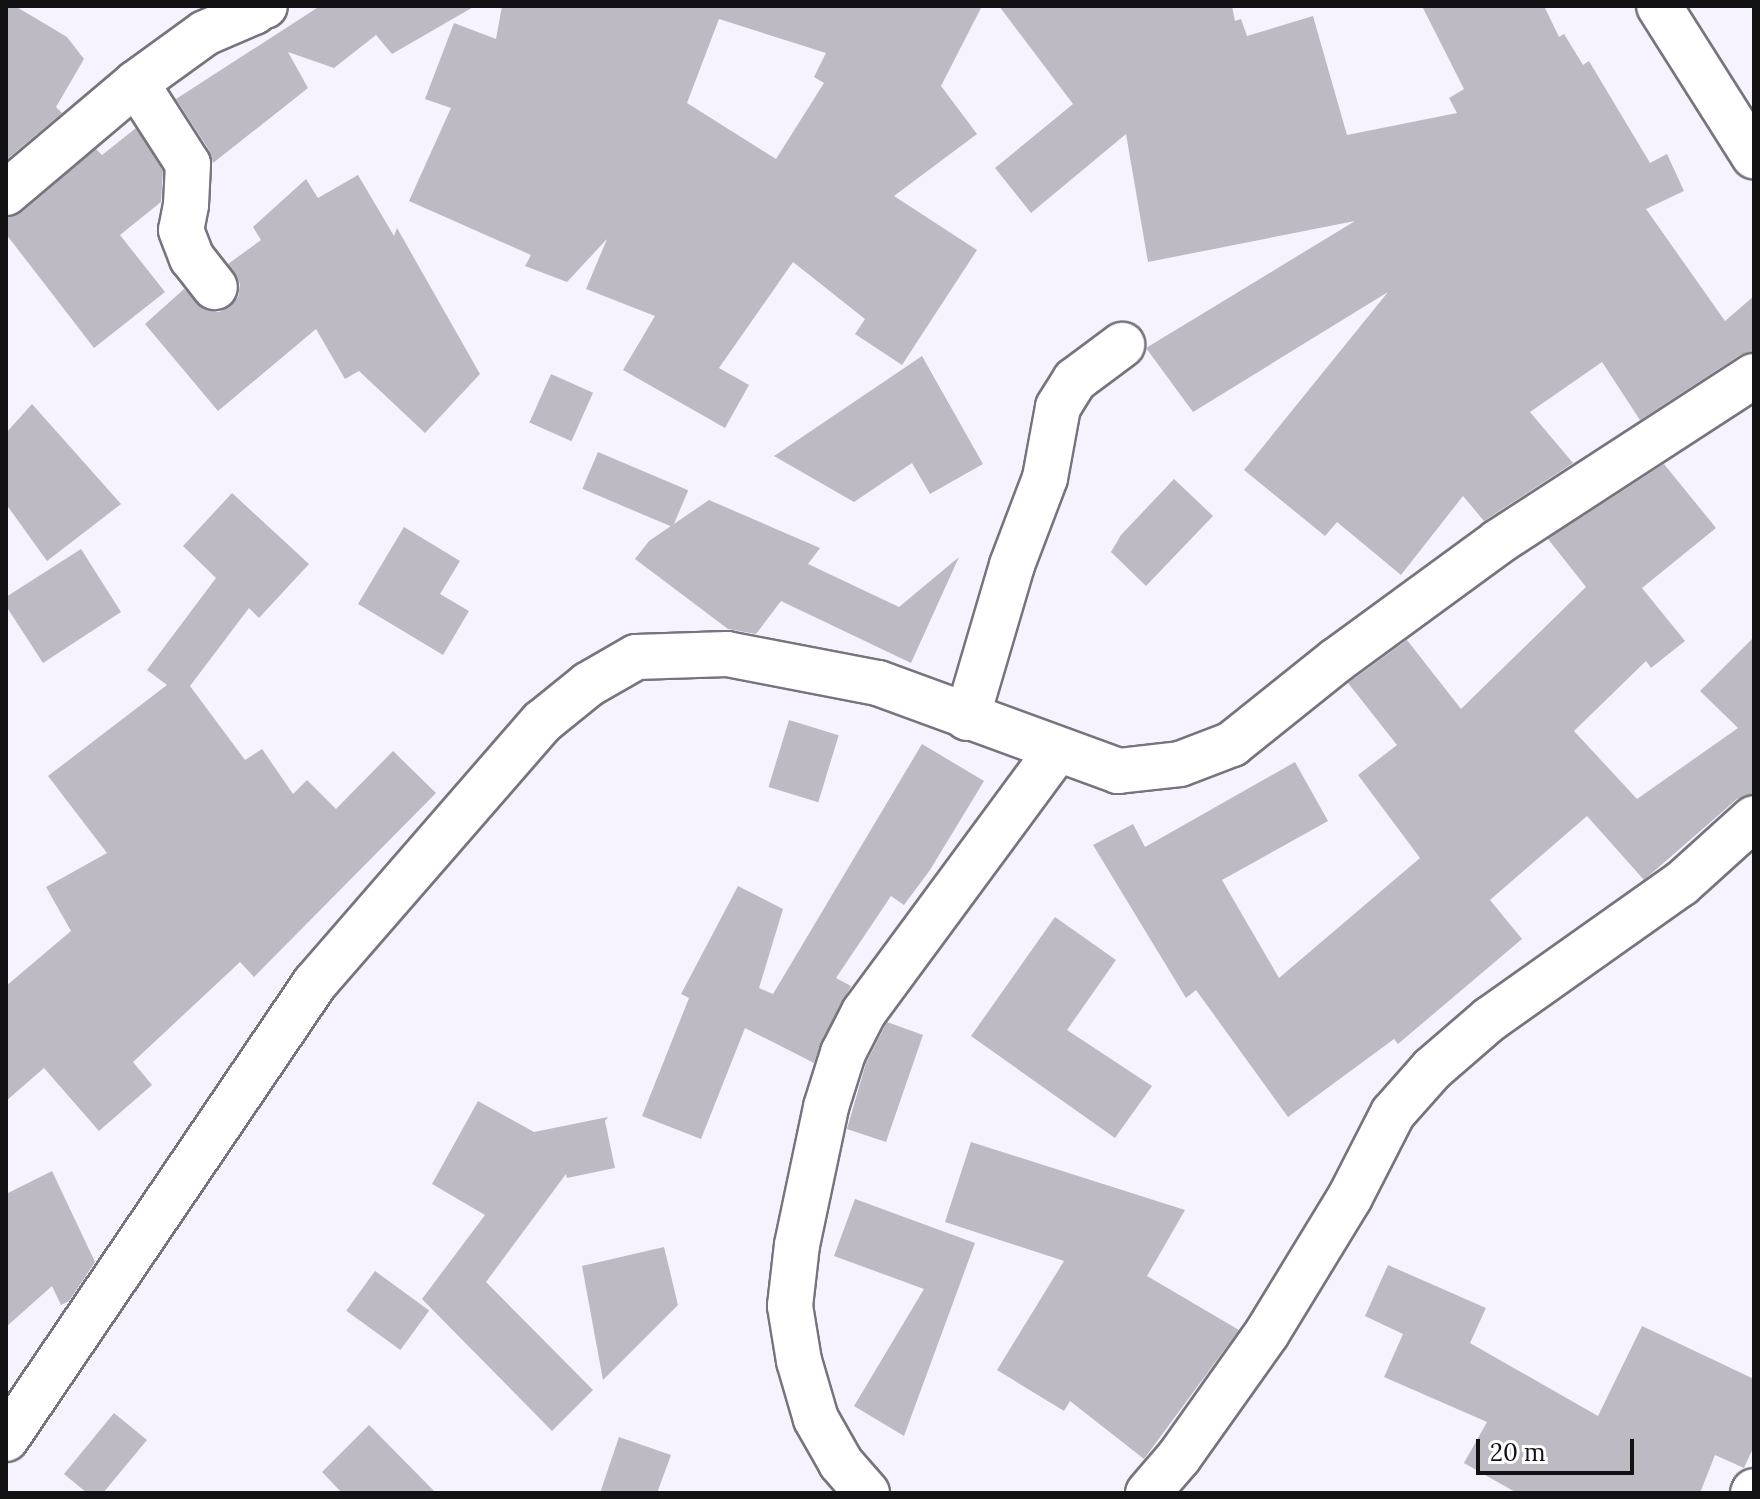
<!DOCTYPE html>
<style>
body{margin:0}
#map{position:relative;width:1760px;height:1499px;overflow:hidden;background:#f7f3fe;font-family:Lora,serif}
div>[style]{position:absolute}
.building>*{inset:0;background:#bdbac4;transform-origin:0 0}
.roads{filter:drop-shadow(2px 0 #78747e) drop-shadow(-2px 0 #78747e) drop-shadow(0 2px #78747e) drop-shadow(0 -2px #78747e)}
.minor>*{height:44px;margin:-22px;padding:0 22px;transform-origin:22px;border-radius:22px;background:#fff}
.tertiary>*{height:44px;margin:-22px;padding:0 22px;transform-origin:22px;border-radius:22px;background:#fff}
span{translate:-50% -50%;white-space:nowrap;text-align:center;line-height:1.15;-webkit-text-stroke:6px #fff;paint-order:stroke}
.frame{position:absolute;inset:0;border:8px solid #121114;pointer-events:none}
.scale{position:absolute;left:1476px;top:1439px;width:158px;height:36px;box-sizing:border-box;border:4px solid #121114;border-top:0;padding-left:10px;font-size:24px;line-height:28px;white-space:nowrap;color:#121114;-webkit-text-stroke:6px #fff;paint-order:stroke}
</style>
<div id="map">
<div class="building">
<i style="clip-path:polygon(6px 6px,15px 6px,67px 37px,84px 59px,56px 107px,62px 113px,6px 160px)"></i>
<i style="clip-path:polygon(320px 6px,475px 6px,392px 54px,376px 35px,334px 68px,288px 52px,308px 88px,213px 163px,209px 150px,176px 99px)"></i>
<i style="clip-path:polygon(evenodd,502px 6px,982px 6px,941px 86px,977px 134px,894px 196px,977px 250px,902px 365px,855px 334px,865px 319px,793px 262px,719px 368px,749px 385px,725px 428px,623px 370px,655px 316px,586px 289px,607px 239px,567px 282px,525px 266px,531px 255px,409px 201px,451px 108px,425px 99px,454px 23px,496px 39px,502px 6px,719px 19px,826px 53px,814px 77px,824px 83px,776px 159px,687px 103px,719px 19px)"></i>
<i style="clip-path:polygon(999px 6px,1232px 6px,1235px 21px,1241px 19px,1247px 36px,1313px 16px,1347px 135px,1457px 113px,1449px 98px,1464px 89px,1422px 6px,1544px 6px,1559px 37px,1564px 34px,1583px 65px,1589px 61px,1650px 163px,1667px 154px,1684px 191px,1646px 209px,1725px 321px,1754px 296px,1754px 351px,1740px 355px,1640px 420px,1602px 362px,1530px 412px,1573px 463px,1484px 521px,1463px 496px,1401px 575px,1337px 522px,1325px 536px,1244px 470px,1388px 292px,1193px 412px,1146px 348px,1355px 221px,1148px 262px,1126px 134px,1031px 213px,995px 168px,1073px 104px)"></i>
<i style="clip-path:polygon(136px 128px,163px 171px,161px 202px,120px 235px,165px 292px,94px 348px,6px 234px,6px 217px,22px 212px,96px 149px,102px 155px)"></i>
<i style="clip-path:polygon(358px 175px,394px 236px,397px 228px,480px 374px,425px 433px,359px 371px,345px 379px,316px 329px,218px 411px,145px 324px,184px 289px,207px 310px,219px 312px,230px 307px,238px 297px,240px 284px,228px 264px,261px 240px,253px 227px,306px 179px,318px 198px)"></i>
<i style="clip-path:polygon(922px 356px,983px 464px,930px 494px,912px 463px,854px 502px,774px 456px)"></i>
<i style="left:551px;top:374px;width:46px;height:53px;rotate:24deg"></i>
<i style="clip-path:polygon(32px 404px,121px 504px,47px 561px,6px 504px,6px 433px)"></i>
<i style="left:598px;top:452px;width:98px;height:40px;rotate:23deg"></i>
<i style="clip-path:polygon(1664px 464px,1716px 528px,1642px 588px,1685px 641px,1651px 668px,1646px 661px,1574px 731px,1637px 799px,1738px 728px,1700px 691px,1754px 637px,1754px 794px,1737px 799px,1644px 880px,1587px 816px,1490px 900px,1522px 939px,1398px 1044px,1394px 1039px,1288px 1117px,1196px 990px,1186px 998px,1093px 845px,1133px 824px,1145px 847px,1295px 762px,1328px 821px,1222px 880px,1279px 978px,1420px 858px,1358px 775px,1397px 745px,1348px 683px,1407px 640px,1461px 709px,1586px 587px,1548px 539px)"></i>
<i style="clip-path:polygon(1174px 479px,1213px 516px,1146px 586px,1111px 552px,1121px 535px)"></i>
<i style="clip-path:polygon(232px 493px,309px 564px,259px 618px,249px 608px,190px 686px,245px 760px,262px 749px,293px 794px,307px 780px,336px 809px,393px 751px,436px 793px,254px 977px,240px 962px,133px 1062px,152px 1085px,99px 1131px,44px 1068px,6px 1101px,6px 986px,71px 931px,46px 887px,107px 853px,48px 776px,167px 685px,147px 670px,216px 578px,183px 546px)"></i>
<i style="clip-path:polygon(709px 500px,820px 548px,808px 564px,899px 607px,959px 557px,911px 663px,781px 601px,756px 634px,728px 629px,635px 559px,649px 541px)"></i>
<i style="clip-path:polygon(404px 527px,460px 561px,440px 594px,469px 611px,443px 655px,358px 604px)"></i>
<i style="clip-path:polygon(81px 549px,121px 612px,43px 663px,6px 606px,6px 597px)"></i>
<i style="left:789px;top:720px;width:52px;height:70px;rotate:17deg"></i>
<i style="clip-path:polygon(922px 744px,984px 781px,930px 870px,904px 905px,891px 896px,836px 978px,851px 986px,821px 1042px,814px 1063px,745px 1028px,701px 1139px,642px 1116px,689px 998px,681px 994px,738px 886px,783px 909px,759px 988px,773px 994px)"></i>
<i style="clip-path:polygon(1055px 917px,1116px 960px,1067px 1030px,1152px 1086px,1115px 1138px,971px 1036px)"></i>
<i style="clip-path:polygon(887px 1022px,923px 1035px,886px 1142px,847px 1129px,866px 1063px)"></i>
<i style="clip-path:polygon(478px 1101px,534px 1132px,608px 1117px,605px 1121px,615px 1168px,567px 1178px,566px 1174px,486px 1282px,593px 1390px,552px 1431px,422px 1299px,485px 1215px,432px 1184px)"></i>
<i style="clip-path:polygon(971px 1142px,1185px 1210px,1147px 1276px,1239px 1330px,1144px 1459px,1070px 1401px,1064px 1411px,997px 1370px,1064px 1261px,945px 1222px)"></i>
<i style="clip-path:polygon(52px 1171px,95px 1262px,69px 1301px,61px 1305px,52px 1286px,6px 1327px,6px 1194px)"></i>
<i style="clip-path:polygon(855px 1199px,975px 1243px,904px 1436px,854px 1406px,924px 1289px,834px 1256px)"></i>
<i style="clip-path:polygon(664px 1247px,678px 1305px,603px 1380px,582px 1266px)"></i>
<i style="clip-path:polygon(1388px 1265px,1486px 1308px,1470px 1343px,1598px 1416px,1642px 1326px,1754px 1379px,1754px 1446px,1744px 1468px,1715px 1455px,1700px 1493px,1517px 1493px,1464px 1463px,1487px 1422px,1384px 1377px,1403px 1334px,1365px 1316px)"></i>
<i style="left:375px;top:1271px;width:67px;height:49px;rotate:36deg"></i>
<i style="clip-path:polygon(114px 1413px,147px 1440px,103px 1493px,87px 1493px,64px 1474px)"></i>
<i style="clip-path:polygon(369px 1425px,436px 1493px,342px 1493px,322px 1472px)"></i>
<i style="clip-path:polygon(619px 1437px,671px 1455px,657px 1493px,600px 1493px)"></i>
</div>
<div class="roads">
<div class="minor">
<i style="left:136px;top:83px;width:96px;rotate:57.3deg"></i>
<i style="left:188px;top:164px;width:41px;rotate:92.8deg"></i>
<i style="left:186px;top:205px;width:25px;rotate:101deg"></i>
<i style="left:181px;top:230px;width:30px;rotate:69deg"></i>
<i style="left:192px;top:258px;width:37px;rotate:52deg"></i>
<i style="left:6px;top:193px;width:170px;rotate:-40.2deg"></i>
<i style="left:136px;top:83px;width:85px;rotate:-35.9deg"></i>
<i style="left:205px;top:33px;width:53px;rotate:-23.2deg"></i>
<i style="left:254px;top:12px;width:5px;rotate:-127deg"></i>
<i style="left:251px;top:8px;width:14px;rotate:-8deg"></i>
<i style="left:967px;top:718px;width:159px;rotate:-73.6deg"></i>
<i style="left:1012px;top:565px;width:93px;rotate:-69.2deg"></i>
<i style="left:1045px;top:478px;width:72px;rotate:-79.6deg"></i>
<i style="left:1058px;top:407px;width:32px;rotate:-58deg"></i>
<i style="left:1075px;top:380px;width:59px;rotate:-36.7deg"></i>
<i style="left:6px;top:1439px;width:551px;rotate:-55.88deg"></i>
<i style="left:315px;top:983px;width:346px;rotate:-49deg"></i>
<i style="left:542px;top:722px;width:60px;rotate:-39deg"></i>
<i style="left:589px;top:684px;width:54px;rotate:-29.9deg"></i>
<i style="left:636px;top:657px;width:91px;rotate:-1.9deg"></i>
<i style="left:727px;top:654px;width:154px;rotate:10.9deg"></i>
<i style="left:878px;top:683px;width:256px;rotate:20.1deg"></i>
<i style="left:1118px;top:771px;width:62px;rotate:-6.4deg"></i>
<i style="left:1180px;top:764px;width:56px;rotate:-21deg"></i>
<i style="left:1232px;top:744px;width:134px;rotate:-38.7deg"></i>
<i style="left:1337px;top:660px;width:200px;rotate:-36.2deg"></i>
<i style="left:1498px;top:542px;width:305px;rotate:-33deg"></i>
<i style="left:867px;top:1493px;width:40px;rotate:-131deg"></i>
<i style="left:841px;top:1463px;width:51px;rotate:-119.6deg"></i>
<i style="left:816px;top:1419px;width:60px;rotate:-106.3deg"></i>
<i style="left:799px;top:1361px;width:56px;rotate:-99.3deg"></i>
<i style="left:790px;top:1306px;width:61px;rotate:-83.5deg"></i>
<i style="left:797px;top:1245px;width:141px;rotate:-78.1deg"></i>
<i style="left:826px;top:1107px;width:57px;rotate:-72.5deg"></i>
<i style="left:843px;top:1053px;width:46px;rotate:-62.9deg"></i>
<i style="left:864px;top:1012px;width:325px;rotate:-53.6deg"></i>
<i style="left:1148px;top:1493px;width:48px;rotate:-49.3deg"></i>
<i style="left:1179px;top:1457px;width:152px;rotate:-54.6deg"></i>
<i style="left:1267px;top:1333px;width:159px;rotate:-58.6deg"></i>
<i style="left:1350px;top:1197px;width:94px;rotate:-62.9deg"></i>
<i style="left:1393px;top:1113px;width:59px;rotate:-48.4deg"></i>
<i style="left:1432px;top:1069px;width:77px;rotate:-40.8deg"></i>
<i style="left:1490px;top:1019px;width:234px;rotate:-35.3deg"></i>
<i style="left:1681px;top:884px;width:98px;rotate:-42.1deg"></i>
<i style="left:1753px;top:1493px;width:2px;rotate:-63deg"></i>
</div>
<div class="tertiary">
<i style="left:1659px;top:6px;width:178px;rotate:57.7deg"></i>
</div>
</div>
<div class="frame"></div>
<div class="scale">20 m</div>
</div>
